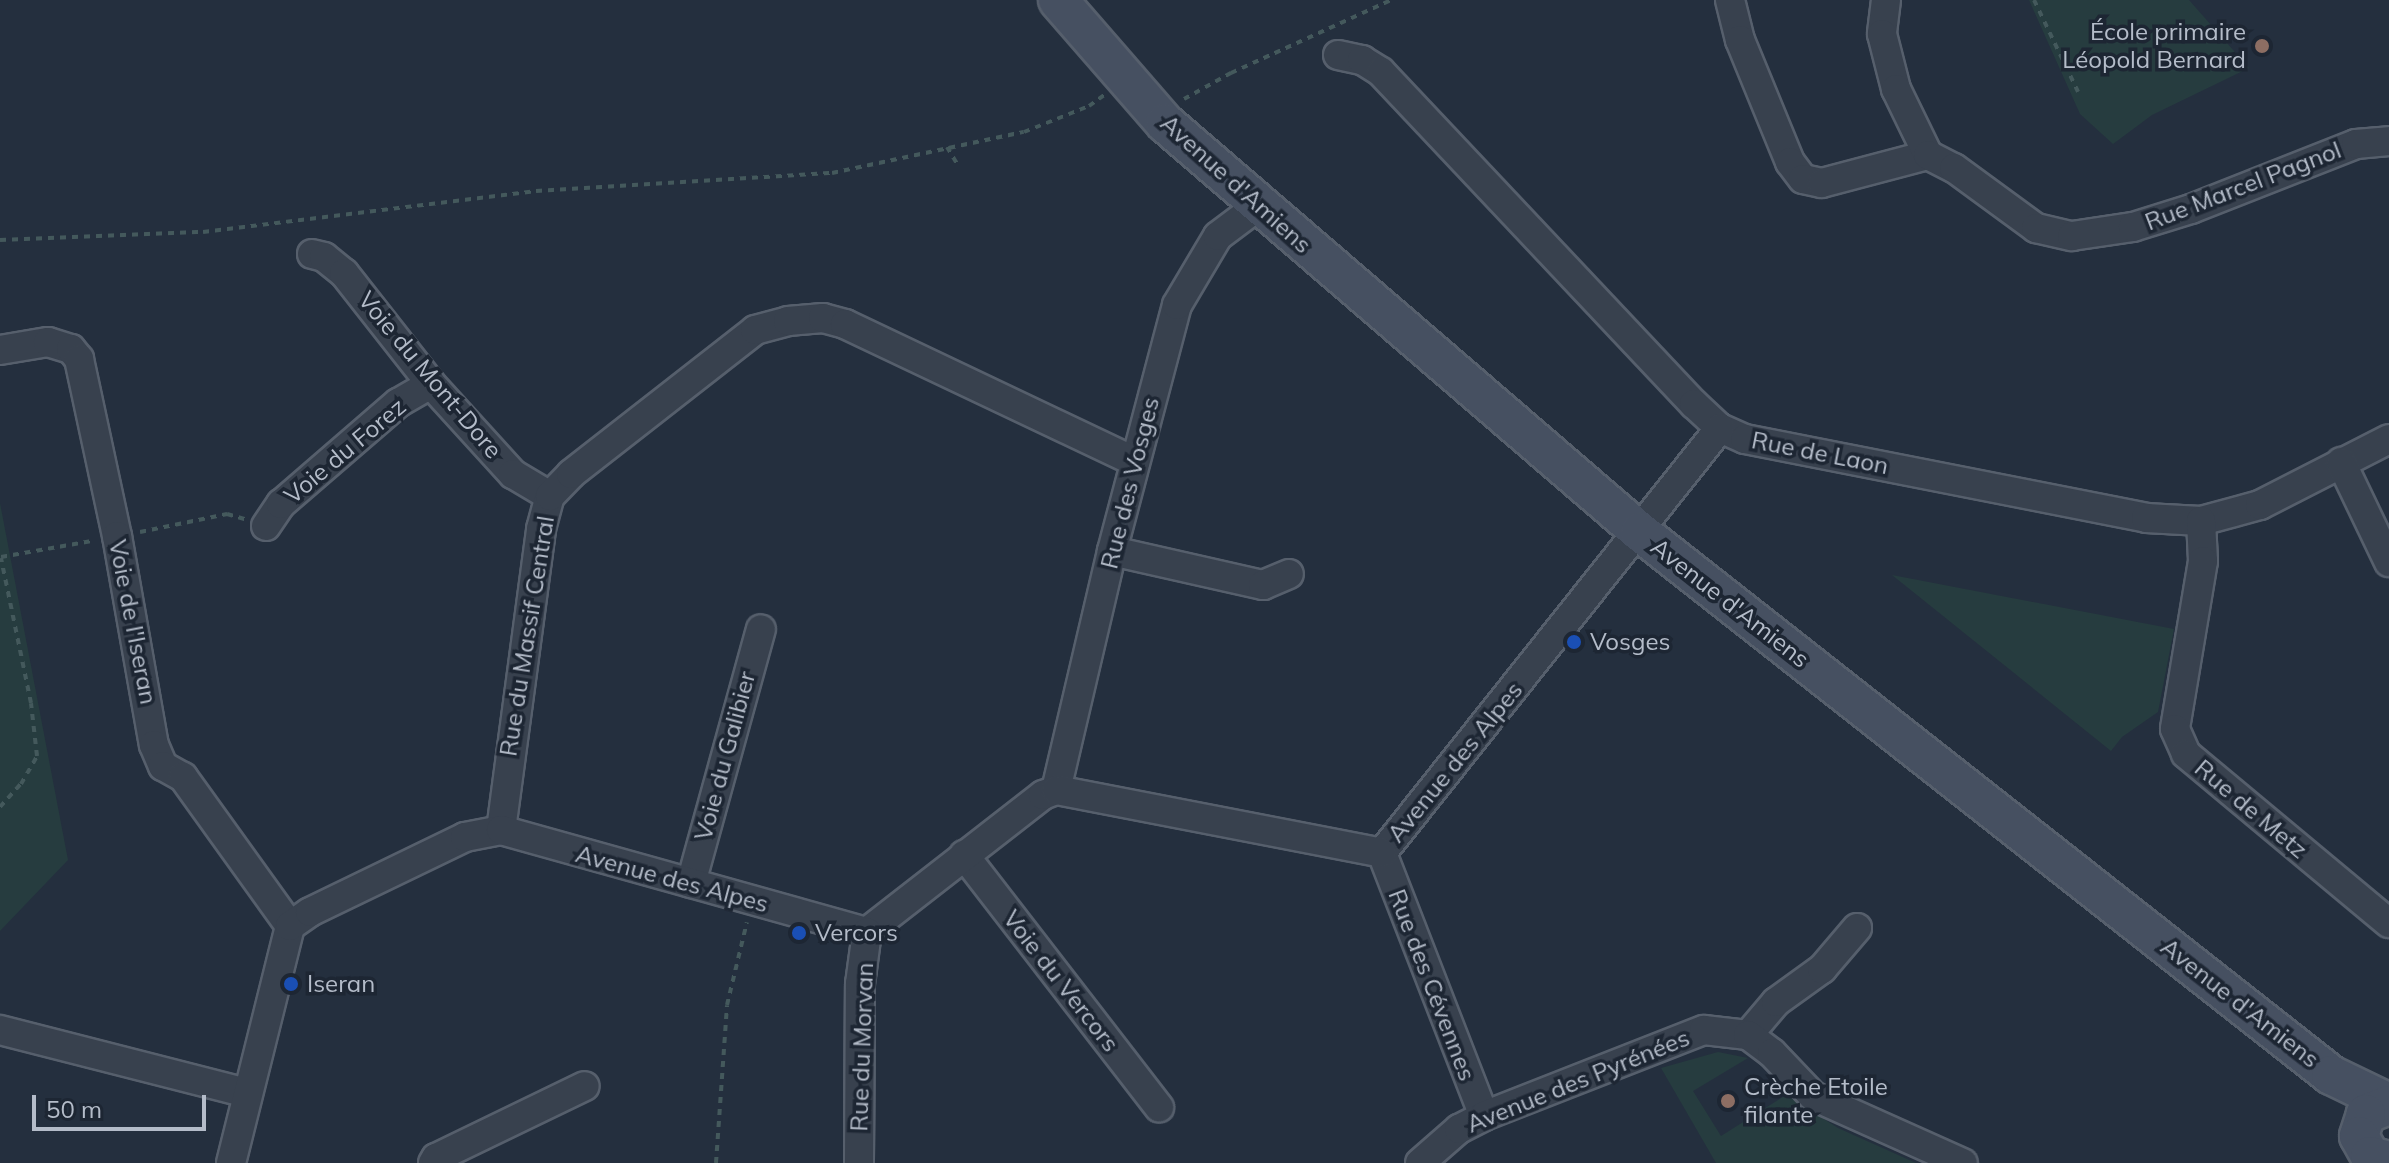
<!DOCTYPE html>
<meta charset="utf-8">
<style>
body{margin:0}
#map{position:relative;width:2389px;height:1163px;overflow:hidden;background:#242f3e;font-family:Mulish,sans-serif}
div>[style]{position:absolute}
.green>*{inset:0;background:#263c3f}
.path>*{height:4px;margin-top:-2px;transform-origin:0;background:repeating-linear-gradient(90deg,#44595c 0 6px,transparent 0 12px)}
.roads{filter:drop-shadow(2px 0 #565f6c) drop-shadow(-2px 0 #565f6c) drop-shadow(0 2px #565f6c) drop-shadow(0 -2px #565f6c)}
.street>*{height:28px;margin:-14px;padding:0 14px;transform-origin:14px;border-radius:14px;background:#38414e}
.secondary>*{height:38px;margin:-19px;padding:0 19px;transform-origin:19px;border-radius:19px;background:#465061}
.dots>*{width:22px;height:22px;translate:-50% -50%;box-sizing:border-box;border:4px solid #1d2633;border-radius:50%}
span{translate:-50% -50%;white-space:nowrap;text-align:center;line-height:1.15;-webkit-text-stroke:7px #1d2633;paint-order:stroke}
.poi-label{font-size:24px;color:#b4bcc9}
.right{translate:-100% -50%;text-align:right}
.left{translate:0 -50%;text-align:left}
.street-label{font-size:24px;color:#b4bcc9}
.scale{position:absolute;left:32px;top:1095px;width:174px;height:36px;box-sizing:border-box;border:4px solid #b4bcc9;border-top:0;padding-left:10px;font-size:24px;line-height:28px;white-space:nowrap;color:#b4bcc9;-webkit-text-stroke:6px #1d2633;paint-order:stroke}
</style>
<div id="map">
<div class="green">
<i style="clip-path:polygon(2029px 0,2189px 0,2249px 68px,2152px 115px,2113px 144px,2080px 114px)"></i>
<i style="clip-path:polygon(0 503px,68px 860px,0 931px)"></i>
<i style="clip-path:polygon(1892px 575px,2174px 629px,2158px 712px,2122px 737px,2111px 751px)"></i>
<i style="clip-path:polygon(1718px 1052px,1748px 1058px,1693px 1091px,1721px 1136px,1786px 1095px,1838px 1128px,1916px 1163px,1716px 1163px,1661px 1068px)"></i>
</div>
<div class="path">
<i style="left:2034px;top:0;width:102px;rotate:64.4deg"></i>
<i style="left:1184px;top:99px;width:54px;rotate:-29deg"></i>
<i style="left:1231px;top:73px;width:176px;rotate:-24.5deg"></i>
<i style="left:947px;top:147px;width:21px;rotate:59deg"></i>
<i style="left:0;top:240px;width:203px;rotate:-2.3deg"></i>
<i style="left:203px;top:232px;width:336px;rotate:-7deg"></i>
<i style="left:536px;top:191px;width:297px;rotate:-3.5deg"></i>
<i style="left:832px;top:173px;width:196px;rotate:-12.1deg"></i>
<i style="left:1024px;top:132px;width:70px;rotate:-21.8deg"></i>
<i style="left:1089px;top:106px;width:19px;rotate:-36deg"></i>
<i style="left:140px;top:532px;width:89px;rotate:-11.7deg"></i>
<i style="left:227px;top:514px;width:19px;rotate:16deg"></i>
<i style="left:1px;top:557px;width:92px;rotate:-10deg"></i>
<i style="left:0;top:807px;width:31px;rotate:-48deg"></i>
<i style="left:21px;top:784px;width:32px;rotate:-60deg"></i>
<i style="left:37px;top:756px;width:53px;rotate:-96.5deg"></i>
<i style="left:31px;top:703px;width:148px;rotate:-101.7deg"></i>
<i style="left:716px;top:1163px;width:158px;rotate:-86deg"></i>
<i style="left:727px;top:1005px;width:85px;rotate:-76.5deg"></i>
</div>
<div class="roads">
<div class="street">
<i style="left:1730px;top:0;width:41px;rotate:76deg"></i>
<i style="left:1740px;top:40px;width:132px;rotate:67.7deg"></i>
<i style="left:1790px;top:162px;width:21px;rotate:53deg"></i>
<i style="left:1803px;top:179px;width:19px;rotate:12deg"></i>
<i style="left:1822px;top:183px;width:110px;rotate:-14.8deg"></i>
<i style="left:1886px;top:0;width:34px;rotate:97deg"></i>
<i style="left:1882px;top:34px;width:57px;rotate:75.7deg"></i>
<i style="left:1896px;top:89px;width:73px;rotate:64.1deg"></i>
<i style="left:1338px;top:55px;width:25px;rotate:12deg"></i>
<i style="left:1362px;top:60px;width:22px;rotate:32deg"></i>
<i style="left:1381px;top:72px;width:456px;rotate:46.7deg"></i>
<i style="left:1694px;top:404px;width:35px;rotate:43deg"></i>
<i style="left:1720px;top:428px;width:27px;rotate:24deg"></i>
<i style="left:1745px;top:439px;width:409px;rotate:11.1deg"></i>
<i style="left:2146px;top:518px;width:55px;rotate:3.1deg"></i>
<i style="left:2201px;top:521px;width:61px;rotate:-15.2deg"></i>
<i style="left:2260px;top:505px;width:145px;rotate:-27.1deg"></i>
<i style="left:1928px;top:155px;width:29px;rotate:27deg"></i>
<i style="left:1954px;top:168px;width:102px;rotate:36.2deg"></i>
<i style="left:2036px;top:228px;width:37px;rotate:13deg"></i>
<i style="left:2072px;top:236px;width:62px;rotate:-8.4deg"></i>
<i style="left:2133px;top:227px;width:61px;rotate:-17.2deg"></i>
<i style="left:2191px;top:209px;width:177px;rotate:-21.5deg"></i>
<i style="left:2356px;top:144px;width:33px;rotate:-5deg"></i>
<i style="left:312px;top:254px;width:12px;rotate:14deg"></i>
<i style="left:324px;top:257px;width:26px;rotate:39deg"></i>
<i style="left:344px;top:273px;width:141px;rotate:51.9deg"></i>
<i style="left:431px;top:384px;width:122px;rotate:47.7deg"></i>
<i style="left:513px;top:474px;width:43px;rotate:30.7deg"></i>
<i style="left:0;top:350px;width:49px;rotate:-9.5deg"></i>
<i style="left:48px;top:342px;width:24px;rotate:17deg"></i>
<i style="left:71px;top:349px;width:13px;rotate:51deg"></i>
<i style="left:79px;top:359px;width:181px;rotate:77.9deg"></i>
<i style="left:117px;top:536px;width:212px;rotate:80deg"></i>
<i style="left:154px;top:745px;width:23px;rotate:67deg"></i>
<i style="left:163px;top:766px;width:23px;rotate:29deg"></i>
<i style="left:183px;top:777px;width:183px;rotate:54.3deg"></i>
<i style="left:2341px;top:462px;width:111px;rotate:64.4deg"></i>
<i style="left:2201px;top:521px;width:40px;rotate:87.1deg"></i>
<i style="left:2203px;top:561px;width:170px;rotate:99.5deg"></i>
<i style="left:2175px;top:729px;width:27px;rotate:66deg"></i>
<i style="left:2186px;top:754px;width:264px;rotate:39.8deg"></i>
<i style="left:266px;top:526px;width:27px;rotate:-56deg"></i>
<i style="left:281px;top:504px;width:155px;rotate:-40.8deg"></i>
<i style="left:398px;top:403px;width:38px;rotate:-30deg"></i>
<i style="left:1112px;top:551px;width:155px;rotate:12.7deg"></i>
<i style="left:1263px;top:585px;width:28px;rotate:-23deg"></i>
<i style="left:1056px;top:790px;width:245px;rotate:-76.8deg"></i>
<i style="left:1112px;top:551px;width:254px;rotate:-75.2deg"></i>
<i style="left:1177px;top:305px;width:80px;rotate:-59.3deg"></i>
<i style="left:1218px;top:236px;width:50px;rotate:-36.9deg"></i>
<i style="left:501px;top:830px;width:304px;rotate:-82.4deg"></i>
<i style="left:541px;top:529px;width:34px;rotate:-75deg"></i>
<i style="left:550px;top:496px;width:30px;rotate:-46deg"></i>
<i style="left:571px;top:474px;width:234px;rotate:-38deg"></i>
<i style="left:755px;top:330px;width:34px;rotate:-15deg"></i>
<i style="left:788px;top:321px;width:35px;rotate:-5deg"></i>
<i style="left:823px;top:318px;width:23px;rotate:15deg"></i>
<i style="left:845px;top:324px;width:321px;rotate:25.4deg"></i>
<i style="left:1382px;top:853px;width:543px;rotate:-51.5deg"></i>
<i style="left:1382px;top:853px;width:282px;rotate:68.8deg"></i>
<i style="left:964px;top:855px;width:319px;rotate:52.3deg"></i>
<i style="left:691px;top:883px;width:263px;rotate:-74.6deg"></i>
<i style="left:867px;top:932px;width:223px;rotate:-37.9deg"></i>
<i style="left:1043px;top:795px;width:14px;rotate:-21deg"></i>
<i style="left:1056px;top:790px;width:332px;rotate:10.9deg"></i>
<i style="left:0;top:1030px;width:255px;rotate:14.3deg"></i>
<i style="left:1748px;top:1035px;width:43px;rotate:-49.7deg"></i>
<i style="left:1776px;top:1002px;width:57px;rotate:-35.7deg"></i>
<i style="left:1822px;top:969px;width:54px;rotate:-49.5deg"></i>
<i style="left:231px;top:1163px;width:244px;rotate:-76deg"></i>
<i style="left:290px;top:926px;width:24px;rotate:-35deg"></i>
<i style="left:310px;top:912px;width:172px;rotate:-25.8deg"></i>
<i style="left:465px;top:837px;width:37px;rotate:-11deg"></i>
<i style="left:501px;top:830px;width:380px;rotate:15.6deg"></i>
<i style="left:433px;top:1163px;width:6px;rotate:-59deg"></i>
<i style="left:436px;top:1158px;width:165px;rotate:-25.8deg"></i>
<i style="left:859px;top:1163px;width:179px;rotate:-89.7deg"></i>
<i style="left:860px;top:984px;width:52px;rotate:-82.3deg"></i>
<i style="left:1420px;top:1163px;width:52px;rotate:-41.1deg"></i>
<i style="left:1459px;top:1129px;width:28px;rotate:-27deg"></i>
<i style="left:1484px;top:1116px;width:236px;rotate:-21.4deg"></i>
<i style="left:1704px;top:1030px;width:44px;rotate:6.5deg"></i>
<i style="left:1748px;top:1035px;width:30px;rotate:37deg"></i>
<i style="left:1772px;top:1053px;width:59px;rotate:46.4deg"></i>
<i style="left:1813px;top:1096px;width:164px;rotate:24.1deg"></i>
</div>
<div class="secondary">
<i style="left:1058px;top:0;width:163px;rotate:49deg"></i>
<i style="left:1165px;top:123px;width:627px;rotate:40.73deg"></i>
<i style="left:1640px;top:532px;width:879px;rotate:38.16deg"></i>
<i style="left:2331px;top:1075px;width:64px;rotate:25.8deg"></i>
<i style="left:2389px;top:1105px;width:25px;rotate:159deg"></i>
<i style="left:2366px;top:1114px;width:23px;rotate:108deg"></i>
<i style="left:2359px;top:1136px;width:23px;rotate:61deg"></i>
<i style="left:2370px;top:1156px;width:20px;rotate:15deg"></i>
</div>
</div>
<div class="dots">
<i style="left:2262px;top:46px;background:#8d6e63"></i>
<i style="left:1574px;top:642px;background:#1a4fb4"></i>
<i style="left:799px;top:933px;background:#1a4fb4"></i>
<i style="left:291px;top:984px;background:#1a4fb4"></i>
<i style="left:1728px;top:1101px;background:#8d6e63"></i>
</div>
<div class="poi-label">
<span class="right" style="left:2246px;top:46px">École primaire<br>Léopold Bernard</span>
<span class="left" style="left:1590px;top:642px">Vosges</span>
<span class="left" style="left:815px;top:933px">Vercors</span>
<span class="left" style="left:307px;top:984px">Iseran</span>
<span class="left" style="left:1744px;top:1101px">Crèche Etoile<br>filante</span>
</div>
<div class="street-label">
<span style="left:1236px;top:184px;rotate:42deg">Avenue d'Amiens</span>
<span style="left:2243px;top:186px;rotate:-21deg">Rue Marcel Pagnol</span>
<span style="left:430px;top:375px;rotate:50deg">Voie du Mont-Dore</span>
<span style="left:345px;top:451px;rotate:-40deg">Voie du Forez</span>
<span style="left:1820px;top:453px;rotate:11deg">Rue de Laon</span>
<span style="left:1130px;top:483px;rotate:-76deg">Rue des Vosges</span>
<span style="left:1730px;top:603px;rotate:38deg">Avenue d'Amiens</span>
<span style="left:133px;top:622px;rotate:79deg">Voie de l'Iseran</span>
<span style="left:527px;top:636px;rotate:-81deg">Rue du Massif Central</span>
<span style="left:725px;top:756px;rotate:-75deg">Voie du Galibier</span>
<span style="left:1455px;top:762px;rotate:-51deg">Avenue des Alpes</span>
<span style="left:2251px;top:809px;rotate:40deg">Rue de Metz</span>
<span style="left:672px;top:879px;rotate:15deg">Avenue des Alpes</span>
<span style="left:1061px;top:981px;rotate:52deg">Voie du Vercors</span>
<span style="left:1432px;top:985px;rotate:69deg">Rue des Cévennes</span>
<span style="left:2240px;top:1003px;rotate:38deg">Avenue d'Amiens</span>
<span style="left:862px;top:1047px;rotate:-88deg">Rue du Morvan</span>
<span style="left:1578px;top:1081px;rotate:-22deg">Avenue des Pyrénées</span>
</div>
<div class="scale">50 m</div>
</div>
